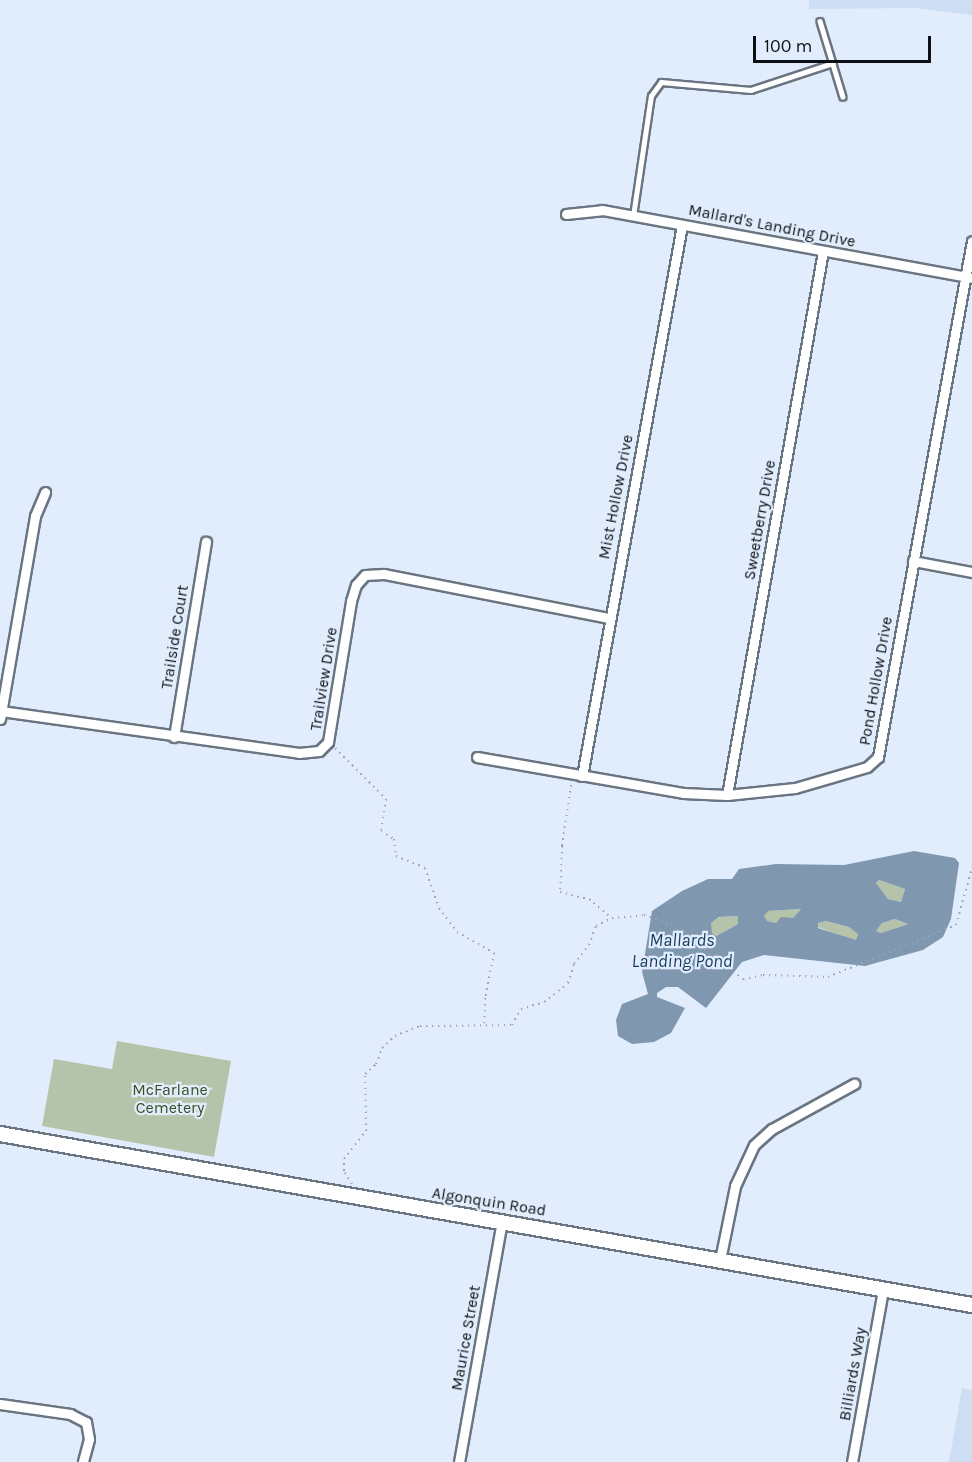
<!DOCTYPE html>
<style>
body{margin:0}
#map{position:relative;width:972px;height:1462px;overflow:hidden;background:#e1edfc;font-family:Karla,sans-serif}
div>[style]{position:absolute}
.built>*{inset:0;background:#cddef2}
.green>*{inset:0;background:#b6c3ab}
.water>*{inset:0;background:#8097b0}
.path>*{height:2px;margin-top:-1px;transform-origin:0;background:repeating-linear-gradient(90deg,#9ba5b1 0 1.5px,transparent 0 6px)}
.roads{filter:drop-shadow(2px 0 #697581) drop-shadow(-2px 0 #697581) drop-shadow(0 2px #697581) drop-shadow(0 -2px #697581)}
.lane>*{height:4.5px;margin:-2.25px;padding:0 2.25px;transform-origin:2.25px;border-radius:2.25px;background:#fff}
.street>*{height:9px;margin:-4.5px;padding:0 4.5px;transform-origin:4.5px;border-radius:4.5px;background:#fff}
.secondary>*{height:14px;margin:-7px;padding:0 7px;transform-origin:7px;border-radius:7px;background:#fff}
span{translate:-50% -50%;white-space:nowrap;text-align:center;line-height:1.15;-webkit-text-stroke:4.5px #e1edfc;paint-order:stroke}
.street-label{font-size:16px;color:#0d1116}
.park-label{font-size:16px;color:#3a4f21}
.water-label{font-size:18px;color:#153a5d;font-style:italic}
.scale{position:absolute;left:753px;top:36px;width:178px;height:27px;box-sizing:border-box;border:3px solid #0d1116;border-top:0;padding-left:8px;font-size:18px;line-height:21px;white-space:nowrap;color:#0d1116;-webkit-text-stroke:4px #e1edfc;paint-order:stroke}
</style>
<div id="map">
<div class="built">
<i style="clip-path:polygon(809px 0,972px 0,972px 15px,915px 8px,809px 9px)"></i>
<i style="clip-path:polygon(962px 1388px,972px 1390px,972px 1462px,949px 1462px)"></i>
</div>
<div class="green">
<i style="clip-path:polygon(879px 880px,905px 889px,901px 902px,888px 899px,876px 883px)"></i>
<i style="clip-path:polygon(801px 909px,793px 918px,781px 918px,776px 923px,766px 921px,764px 916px,767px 911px)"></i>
<i style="clip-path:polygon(738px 916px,738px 924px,716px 936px,712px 933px,710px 923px,720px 917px)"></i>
<i style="clip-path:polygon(895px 919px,908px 924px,881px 933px,876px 931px,882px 923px)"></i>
<i style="clip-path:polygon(826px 921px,849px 927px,858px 934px,856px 941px,818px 927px,818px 923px)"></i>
<i style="clip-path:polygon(117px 1041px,231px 1061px,214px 1157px,42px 1126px,54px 1059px,112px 1069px)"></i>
</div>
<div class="water">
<i style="clip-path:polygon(evenodd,914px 851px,955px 858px,959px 863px,951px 919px,943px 937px,923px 950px,865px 966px,764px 955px,742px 962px,706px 1008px,678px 987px,666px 987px,657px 993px,657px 997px,685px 1008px,671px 1033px,654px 1042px,632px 1044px,618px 1036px,616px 1020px,622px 1004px,648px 994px,642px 972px,652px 911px,682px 891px,708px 879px,732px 879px,739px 869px,776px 864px,844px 865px,914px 851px,879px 880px,905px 889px,901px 902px,888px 899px,876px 883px,879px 880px,914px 851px,801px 909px,793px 918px,781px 917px,776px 923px,767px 921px,764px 916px,768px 911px,801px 909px,914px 851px,738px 916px,738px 924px,716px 936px,712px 933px,711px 923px,719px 917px,738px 916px,914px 851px,895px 919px,908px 924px,881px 933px,876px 931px,882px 923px,895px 919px,914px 851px,826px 921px,849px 927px,858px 934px,856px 940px,818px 928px,818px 923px,826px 921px)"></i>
</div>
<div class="path">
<i style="left:335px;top:748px;width:72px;rotate:45deg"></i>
<i style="left:386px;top:799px;width:32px;rotate:99deg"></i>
<i style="left:381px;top:831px;width:15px;rotate:32deg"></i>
<i style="left:394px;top:839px;width:17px;rotate:83deg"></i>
<i style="left:396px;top:856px;width:31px;rotate:22deg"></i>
<i style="left:425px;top:868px;width:42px;rotate:70.7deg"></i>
<i style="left:439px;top:908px;width:30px;rotate:53deg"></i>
<i style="left:457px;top:932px;width:43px;rotate:29.6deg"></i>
<i style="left:494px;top:953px;width:46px;rotate:101.3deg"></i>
<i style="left:485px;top:998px;width:27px;rotate:92deg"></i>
<i style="left:571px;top:785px;width:62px;rotate:98.4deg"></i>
<i style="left:562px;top:846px;width:46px;rotate:92.5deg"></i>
<i style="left:560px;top:892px;width:30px;rotate:14deg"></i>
<i style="left:589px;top:899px;width:30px;rotate:40deg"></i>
<i style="left:612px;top:918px;width:32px;rotate:-5deg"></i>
<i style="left:644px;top:915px;width:28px;rotate:18deg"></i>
<i style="left:671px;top:924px;width:91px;rotate:37.4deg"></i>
<i style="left:743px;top:979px;width:20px;rotate:-11deg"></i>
<i style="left:763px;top:975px;width:65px;rotate:1.8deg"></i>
<i style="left:828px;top:977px;width:138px;rotate:-22.1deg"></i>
<i style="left:956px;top:925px;width:59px;rotate:-74.3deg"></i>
<i style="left:352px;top:1184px;width:15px;rotate:-122deg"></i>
<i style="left:344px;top:1171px;width:12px;rotate:-90deg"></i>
<i style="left:344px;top:1159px;width:36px;rotate:-52deg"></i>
<i style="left:366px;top:1131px;width:57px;rotate:-91deg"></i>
<i style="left:365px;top:1074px;width:15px;rotate:-42deg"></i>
<i style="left:376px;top:1064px;width:17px;rotate:-69deg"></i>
<i style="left:382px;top:1048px;width:18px;rotate:-43deg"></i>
<i style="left:395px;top:1036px;width:27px;rotate:-22deg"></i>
<i style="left:420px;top:1026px;width:92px;rotate:-0.6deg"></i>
<i style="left:512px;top:1025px;width:18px;rotate:-61deg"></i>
<i style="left:521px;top:1009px;width:24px;rotate:-17deg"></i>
<i style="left:544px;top:1002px;width:31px;rotate:-38deg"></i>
<i style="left:568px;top:983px;width:20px;rotate:-72deg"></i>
<i style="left:574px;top:964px;width:24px;rotate:-52deg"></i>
<i style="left:589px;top:945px;width:20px;rotate:-70deg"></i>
<i style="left:596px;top:926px;width:18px;rotate:-27deg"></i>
</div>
<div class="roads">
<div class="lane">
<i style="left:820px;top:21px;width:79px;rotate:73.2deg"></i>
<i style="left:633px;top:216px;width:121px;rotate:-81.5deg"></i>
<i style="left:651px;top:96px;width:17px;rotate:-54deg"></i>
<i style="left:661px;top:82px;width:90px;rotate:5.1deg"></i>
<i style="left:751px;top:90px;width:86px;rotate:-18.2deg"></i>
</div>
<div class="street">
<i style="left:566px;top:214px;width:36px;rotate:-6deg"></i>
<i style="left:602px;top:210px;width:376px;rotate:10.4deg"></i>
<i style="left:913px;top:561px;width:60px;rotate:10.6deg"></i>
<i style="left:1px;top:711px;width:301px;rotate:8deg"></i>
<i style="left:299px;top:753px;width:20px;rotate:-6deg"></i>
<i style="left:319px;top:751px;width:13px;rotate:-45deg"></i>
<i style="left:328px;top:742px;width:143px;rotate:-80.7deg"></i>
<i style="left:351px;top:601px;width:17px;rotate:-73deg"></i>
<i style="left:356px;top:585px;width:13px;rotate:-48deg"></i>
<i style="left:365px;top:575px;width:19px;rotate:-3deg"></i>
<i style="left:384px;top:574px;width:229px;rotate:11.1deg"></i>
<i style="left:0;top:719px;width:206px;rotate:-80.2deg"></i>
<i style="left:35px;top:516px;width:26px;rotate:-67deg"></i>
<i style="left:174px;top:737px;width:198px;rotate:-80.7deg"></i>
<i style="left:477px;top:757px;width:209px;rotate:9.9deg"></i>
<i style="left:683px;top:793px;width:44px;rotate:2.6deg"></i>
<i style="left:727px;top:795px;width:68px;rotate:-5.9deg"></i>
<i style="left:795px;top:788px;width:75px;rotate:-16.3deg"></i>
<i style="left:867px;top:767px;width:15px;rotate:-42deg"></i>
<i style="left:878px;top:757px;width:524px;rotate:-79.68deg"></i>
<i style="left:582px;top:776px;width:560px;rotate:-79.71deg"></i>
<i style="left:727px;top:795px;width:552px;rotate:-79.99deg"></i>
<i style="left:720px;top:1260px;width:76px;rotate:-78.5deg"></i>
<i style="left:735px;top:1186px;width:45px;rotate:-65.1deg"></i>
<i style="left:754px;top:1145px;width:24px;rotate:-42deg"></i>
<i style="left:772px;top:1129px;width:94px;rotate:-28.8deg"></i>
<i style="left:0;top:1404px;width:71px;rotate:8.1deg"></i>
<i style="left:70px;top:1414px;width:18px;rotate:27deg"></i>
<i style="left:86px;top:1422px;width:17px;rotate:80deg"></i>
<i style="left:89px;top:1439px;width:24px;rotate:105deg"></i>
<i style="left:459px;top:1462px;width:246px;rotate:-79.9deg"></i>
<i style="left:852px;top:1462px;width:175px;rotate:-79.8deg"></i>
</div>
<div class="secondary">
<i style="left:0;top:1134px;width:987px;rotate:9.98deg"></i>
</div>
</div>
<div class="street-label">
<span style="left:772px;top:226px;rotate:11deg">Mallard's Landing Drive</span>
<span style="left:616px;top:497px;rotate:-79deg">Mist Hollow Drive</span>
<span style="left:760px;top:520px;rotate:-80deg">Sweetberry Drive</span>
<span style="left:175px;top:637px;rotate:-81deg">Trailside Court</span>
<span style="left:324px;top:679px;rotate:-81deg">Trailview Drive</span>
<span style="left:876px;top:681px;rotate:-80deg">Pond Hollow Drive</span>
<span style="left:489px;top:1202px;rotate:9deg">Algonquin Road</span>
<span style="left:466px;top:1338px;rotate:-80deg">Maurice Street</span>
<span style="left:853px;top:1374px;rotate:-80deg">Billiards Way</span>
</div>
<div class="park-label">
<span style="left:170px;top:1099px">McFarlane<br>Cemetery</span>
</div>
<div class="water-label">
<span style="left:682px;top:951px">Mallards<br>Landing Pond</span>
</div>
<div class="scale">100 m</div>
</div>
